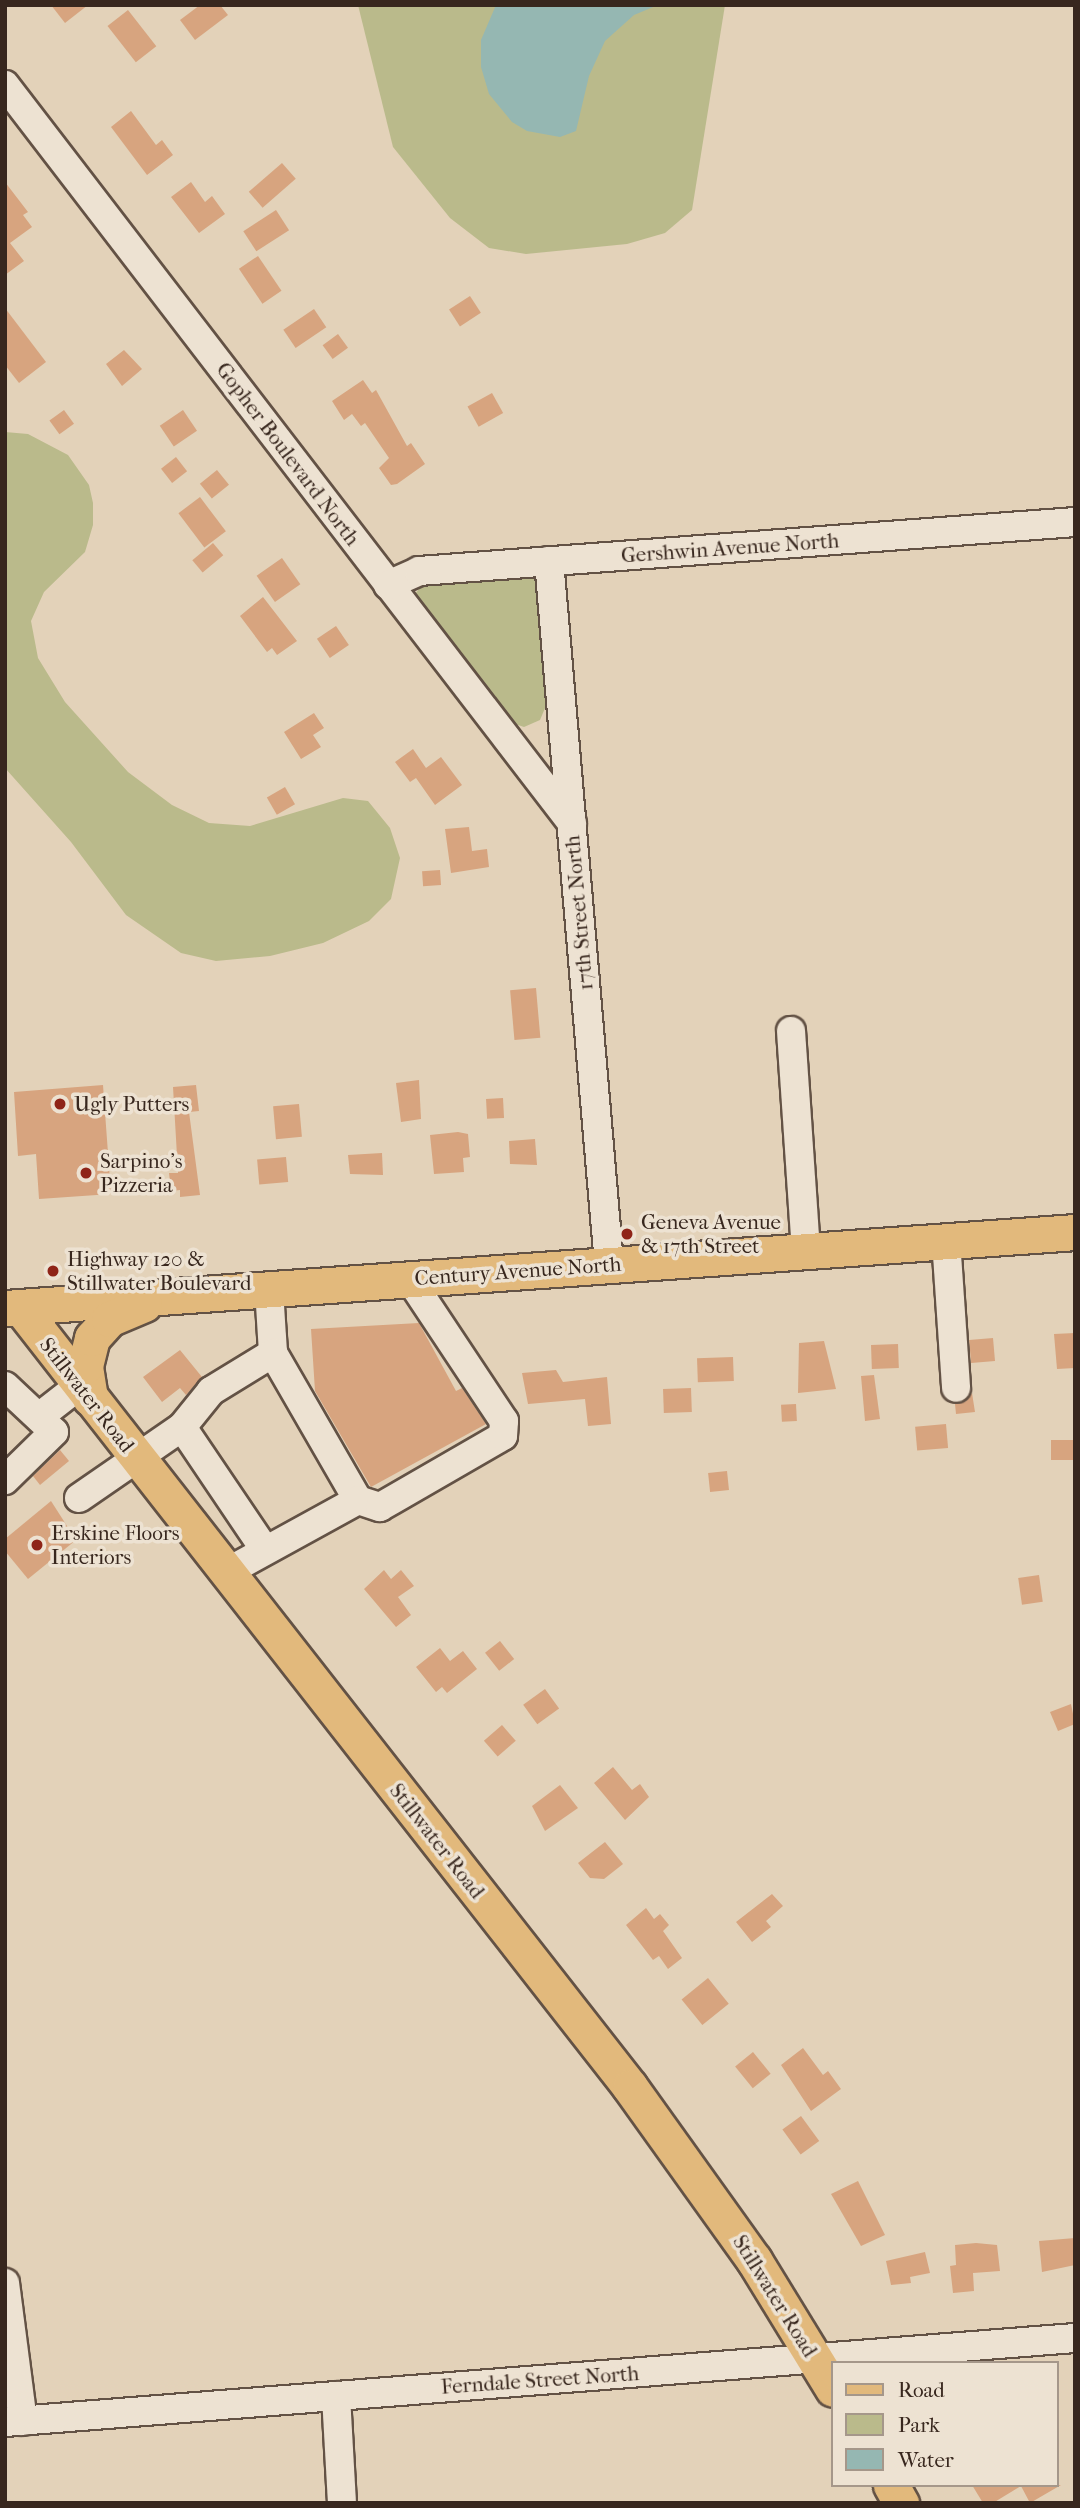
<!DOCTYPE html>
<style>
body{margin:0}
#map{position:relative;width:1080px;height:2508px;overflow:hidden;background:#e3d2b9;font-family:"IM FELL French Canon",serif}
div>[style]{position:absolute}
.green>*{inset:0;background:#baba8b}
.water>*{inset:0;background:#95b7b2}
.building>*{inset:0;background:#d7a47f;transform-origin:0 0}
.roads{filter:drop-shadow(2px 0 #635245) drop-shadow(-2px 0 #635245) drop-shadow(0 2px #635245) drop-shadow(0 -2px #635245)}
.minor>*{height:28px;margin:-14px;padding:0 14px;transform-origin:14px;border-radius:14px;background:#ede2d2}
.major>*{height:35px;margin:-17.5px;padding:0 17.5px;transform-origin:17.5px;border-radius:17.5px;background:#e2b97c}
.dots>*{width:19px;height:19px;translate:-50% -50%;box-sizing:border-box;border:4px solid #ede2d2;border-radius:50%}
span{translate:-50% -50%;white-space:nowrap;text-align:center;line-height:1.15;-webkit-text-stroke:7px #ede2d2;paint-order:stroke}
.street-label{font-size:21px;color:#38271e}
.poi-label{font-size:21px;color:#38271e}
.left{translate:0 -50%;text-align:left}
.frame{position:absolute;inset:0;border:7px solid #38271e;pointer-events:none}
.legend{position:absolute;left:831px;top:2361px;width:228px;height:126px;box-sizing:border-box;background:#ede2d2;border:2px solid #a5978a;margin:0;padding:9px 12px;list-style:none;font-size:21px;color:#38271e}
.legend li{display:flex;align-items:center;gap:14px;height:35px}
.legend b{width:35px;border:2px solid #a5978a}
</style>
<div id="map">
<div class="green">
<i style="clip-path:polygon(358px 5px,725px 5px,692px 210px,665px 233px,627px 244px,526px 254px,489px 248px,450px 218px,393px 147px)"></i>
<i style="clip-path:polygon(5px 432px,28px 434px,68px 455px,89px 485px,93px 503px,93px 525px,85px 552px,44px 592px,31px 621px,38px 658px,65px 702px,128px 772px,172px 805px,209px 823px,250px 826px,343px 798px,368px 801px,390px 828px,400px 858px,391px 899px,369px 921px,323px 943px,270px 956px,216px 961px,181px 953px,126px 915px,71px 842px,5px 768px)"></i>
<i style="clip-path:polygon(532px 576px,538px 582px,548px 701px,540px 720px,524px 727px,509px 722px,414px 595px,424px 583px)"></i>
</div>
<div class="water">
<i style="clip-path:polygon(658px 5px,634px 15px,605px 41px,589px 76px,576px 131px,560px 137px,527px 131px,512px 122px,489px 94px,481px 67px,481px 40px,496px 5px)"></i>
</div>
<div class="building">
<i style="clip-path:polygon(51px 5px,88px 5px,65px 23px)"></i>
<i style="clip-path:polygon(200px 5px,220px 5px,228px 15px,195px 40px,180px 20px)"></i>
<i style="left:128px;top:10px;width:46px;height:26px;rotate:52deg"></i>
<i style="clip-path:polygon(131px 111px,156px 145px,162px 140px,173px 155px,147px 175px,111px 127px)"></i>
<i style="left:282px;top:163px;width:21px;height:44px;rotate:49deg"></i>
<i style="clip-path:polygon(5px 182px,28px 212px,23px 215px,32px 227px,10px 243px,24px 261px,5px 275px)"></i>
<i style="clip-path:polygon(191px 182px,205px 202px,212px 196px,225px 214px,199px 233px,171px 197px)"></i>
<i style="left:276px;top:210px;width:24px;height:39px;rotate:57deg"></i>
<i style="left:258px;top:256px;width:42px;height:23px;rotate:56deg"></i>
<i style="left:470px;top:296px;width:20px;height:25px;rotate:57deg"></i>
<i style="clip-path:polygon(5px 308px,46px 362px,19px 383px,5px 365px)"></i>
<i style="left:314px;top:309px;width:22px;height:37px;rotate:56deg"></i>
<i style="left:338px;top:334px;width:17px;height:19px;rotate:54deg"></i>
<i style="clip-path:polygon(124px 350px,142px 369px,122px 386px,106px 364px)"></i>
<i style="clip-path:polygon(363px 380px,372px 393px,376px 390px,407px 446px,411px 443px,425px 464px,397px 484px,391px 485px,379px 468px,389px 458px,365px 423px,361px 426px,352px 414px,344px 420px,332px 401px)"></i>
<i style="left:492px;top:393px;width:23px;height:28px;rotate:61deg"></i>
<i style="left:64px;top:410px;width:17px;height:18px;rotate:54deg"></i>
<i style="left:183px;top:410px;width:25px;height:28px;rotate:56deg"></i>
<i style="left:176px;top:457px;width:18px;height:19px;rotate:52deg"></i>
<i style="left:217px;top:470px;width:19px;height:22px;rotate:51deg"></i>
<i style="left:200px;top:497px;width:43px;height:27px;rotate:53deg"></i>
<i style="left:213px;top:543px;width:16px;height:27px;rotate:50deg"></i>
<i style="left:282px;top:558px;width:32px;height:31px;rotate:55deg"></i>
<i style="clip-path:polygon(263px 597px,297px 641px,277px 655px,272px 648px,267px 652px,240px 616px)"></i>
<i style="left:336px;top:626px;width:23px;height:23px;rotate:56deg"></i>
<i style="clip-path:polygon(314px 713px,324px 728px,313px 735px,321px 747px,301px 759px,284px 732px)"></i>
<i style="clip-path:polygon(413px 749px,426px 768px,441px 757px,462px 785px,435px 805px,416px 778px,410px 782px,395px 762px)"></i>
<i style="left:285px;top:787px;width:20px;height:21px;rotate:60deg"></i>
<i style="clip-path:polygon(469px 827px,472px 851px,487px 849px,489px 867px,451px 873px,445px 829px)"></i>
<i style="left:440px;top:870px;width:15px;height:18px;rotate:86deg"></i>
<i style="left:536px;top:988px;width:50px;height:26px;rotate:85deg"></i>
<i style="clip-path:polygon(419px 1080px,421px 1119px,401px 1122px,396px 1083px)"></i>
<i style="clip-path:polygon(103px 1085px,111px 1194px,39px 1199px,36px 1154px,18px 1156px,14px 1092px)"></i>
<i style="clip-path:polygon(196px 1085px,199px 1111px,189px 1112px,200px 1195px,180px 1197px,180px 1190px,171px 1191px,169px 1173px,178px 1173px,173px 1087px)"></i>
<i style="left:503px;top:1098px;width:20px;height:17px;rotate:87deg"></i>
<i style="left:299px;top:1104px;width:33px;height:26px;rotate:85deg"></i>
<i style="clip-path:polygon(458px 1132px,468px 1134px,470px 1157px,463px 1158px,464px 1172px,434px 1174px,430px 1135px)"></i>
<i style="clip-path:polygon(535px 1139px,537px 1165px,510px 1164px,509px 1141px)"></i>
<i style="clip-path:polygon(382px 1153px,383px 1175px,350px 1174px,348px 1155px)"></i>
<i style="left:286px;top:1157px;width:25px;height:29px;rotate:85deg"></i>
<i style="clip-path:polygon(419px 1323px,456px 1391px,462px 1388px,486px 1424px,371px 1487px,315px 1391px,311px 1329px)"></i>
<i style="clip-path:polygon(1075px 1333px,1075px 1368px,1057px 1369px,1054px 1334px)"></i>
<i style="left:993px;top:1338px;width:23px;height:24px;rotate:85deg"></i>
<i style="clip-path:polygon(824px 1341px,836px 1389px,798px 1393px,799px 1343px)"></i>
<i style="left:898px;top:1344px;width:24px;height:27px;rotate:88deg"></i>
<i style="clip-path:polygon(180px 1350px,202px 1377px,186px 1395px,180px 1388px,162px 1402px,143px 1377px)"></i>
<i style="left:733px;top:1357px;width:24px;height:36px;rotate:88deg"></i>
<i style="clip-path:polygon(556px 1370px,563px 1382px,607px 1377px,611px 1424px,588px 1426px,585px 1399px,528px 1404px,522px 1373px)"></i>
<i style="clip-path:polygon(874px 1375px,880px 1419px,865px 1421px,861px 1376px)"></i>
<i style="left:691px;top:1388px;width:24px;height:28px;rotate:88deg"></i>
<i style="clip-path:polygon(972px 1393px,975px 1412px,956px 1414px,955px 1404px,966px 1401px)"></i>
<i style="left:796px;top:1404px;width:17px;height:15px;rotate:87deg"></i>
<i style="left:946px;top:1424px;width:24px;height:31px;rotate:85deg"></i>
<i style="left:1075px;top:1440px;width:20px;height:24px;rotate:90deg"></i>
<i style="clip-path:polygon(60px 1450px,69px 1461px,40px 1485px,33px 1476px)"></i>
<i style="left:727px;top:1471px;width:19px;height:19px;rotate:84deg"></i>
<i style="clip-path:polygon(51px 1501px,76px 1540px,28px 1579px,5px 1551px,5px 1539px)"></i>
<i style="clip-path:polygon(384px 1570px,391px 1579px,401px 1570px,414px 1586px,398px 1597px,411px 1615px,396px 1627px,364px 1589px)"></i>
<i style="left:1039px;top:1575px;width:27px;height:21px;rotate:82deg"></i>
<i style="left:500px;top:1641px;width:23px;height:19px;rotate:52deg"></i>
<i style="clip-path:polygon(440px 1648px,450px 1661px,463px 1651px,477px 1669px,447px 1693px,442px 1687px,436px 1692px,416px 1667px)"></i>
<i style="left:545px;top:1689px;width:24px;height:27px;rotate:54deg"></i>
<i style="clip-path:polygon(1071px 1704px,1075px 1724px,1058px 1731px,1050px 1712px)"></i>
<i style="left:502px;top:1725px;width:21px;height:24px;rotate:49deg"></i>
<i style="clip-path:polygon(613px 1767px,632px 1790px,640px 1784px,649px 1797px,625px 1820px,594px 1783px)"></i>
<i style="clip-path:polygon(560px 1785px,578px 1808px,545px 1831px,532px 1806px)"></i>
<i style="clip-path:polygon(605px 1842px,623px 1864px,604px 1879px,590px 1878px,578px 1863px)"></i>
<i style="clip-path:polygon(772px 1894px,783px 1906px,766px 1921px,771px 1927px,752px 1942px,736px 1922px)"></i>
<i style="clip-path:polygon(646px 1908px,654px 1919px,660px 1914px,669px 1925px,663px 1931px,682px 1958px,668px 1969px,659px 1956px,653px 1960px,626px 1925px)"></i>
<i style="left:708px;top:1978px;width:33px;height:34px;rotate:51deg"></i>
<i style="clip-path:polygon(803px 2048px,823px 2075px,828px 2071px,841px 2089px,811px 2111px,781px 2065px)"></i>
<i style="left:753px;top:2052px;width:28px;height:23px;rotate:51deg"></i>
<i style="left:801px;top:2116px;width:31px;height:23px;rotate:54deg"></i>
<i style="clip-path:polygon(858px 2181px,885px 2235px,861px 2246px,831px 2194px)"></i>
<i style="clip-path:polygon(1075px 2238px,1075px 2265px,1042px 2272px,1039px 2241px)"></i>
<i style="clip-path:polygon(976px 2243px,997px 2245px,1000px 2271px,973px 2273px,974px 2291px,953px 2293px,950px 2266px,956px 2265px,955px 2245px)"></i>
<i style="clip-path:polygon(925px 2252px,930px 2273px,910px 2277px,911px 2283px,891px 2285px,886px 2261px)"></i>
<i style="clip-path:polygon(972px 2485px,1061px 2485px,1030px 2503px,1021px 2486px,993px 2503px,983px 2503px)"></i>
</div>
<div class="roads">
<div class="minor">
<i style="left:5px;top:85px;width:931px;rotate:52.47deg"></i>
<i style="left:549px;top:561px;width:706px;rotate:85.12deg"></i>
<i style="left:388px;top:585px;width:34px;rotate:-24deg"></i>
<i style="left:419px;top:571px;width:658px;rotate:-4.27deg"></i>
<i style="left:791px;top:1031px;width:220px;rotate:86.1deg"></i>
<i style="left:946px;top:1240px;width:148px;rotate:86.1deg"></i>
<i style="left:269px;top:1289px;width:64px;rotate:86.4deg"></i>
<i style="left:5px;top:1386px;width:67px;rotate:43.2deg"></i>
<i style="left:54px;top:1432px;width:69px;rotate:135.6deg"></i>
<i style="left:39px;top:1417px;width:52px;rotate:-38deg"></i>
<i style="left:182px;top:1427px;width:148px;rotate:56deg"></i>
<i style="left:79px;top:1498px;width:125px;rotate:-34.6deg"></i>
<i style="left:182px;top:1427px;width:46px;rotate:-51.1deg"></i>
<i style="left:211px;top:1391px;width:73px;rotate:-31.5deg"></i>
<i style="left:273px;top:1353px;width:170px;rotate:60deg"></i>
<i style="left:358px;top:1500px;width:149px;rotate:151.2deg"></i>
<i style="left:358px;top:1500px;width:23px;rotate:18deg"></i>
<i style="left:380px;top:1507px;width:142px;rotate:-30deg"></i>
<i style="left:503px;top:1436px;width:15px;rotate:-86deg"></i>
<i style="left:504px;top:1421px;width:172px;rotate:-123.6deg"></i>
<i style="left:5px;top:2283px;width:139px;rotate:82.6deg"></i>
<i style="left:336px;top:2396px;width:107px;rotate:86.8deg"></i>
<i style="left:5px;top:2422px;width:1073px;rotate:-4.49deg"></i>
</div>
<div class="major">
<i style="left:20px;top:1307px;width:990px;rotate:51.97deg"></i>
<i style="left:630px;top:2087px;width:213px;rotate:54.4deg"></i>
<i style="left:754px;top:2260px;width:151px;rotate:58.5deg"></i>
<i style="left:5px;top:1308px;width:1073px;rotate:-4.06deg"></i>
<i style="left:90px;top:1398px;width:32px;rotate:-99deg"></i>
<i style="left:85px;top:1366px;width:29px;rotate:-76deg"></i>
<i style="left:92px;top:1338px;width:25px;rotate:-48deg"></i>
<i style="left:109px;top:1319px;width:38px;rotate:-23deg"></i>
<i style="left:891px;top:2485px;width:21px;rotate:61deg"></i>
</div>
</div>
<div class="dots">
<i style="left:60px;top:1104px;background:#8f2418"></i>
<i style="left:86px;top:1173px;background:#8f2418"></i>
<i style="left:627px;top:1234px;background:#8f2418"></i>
<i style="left:53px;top:1271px;background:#8f2418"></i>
<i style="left:37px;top:1545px;background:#8f2418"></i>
</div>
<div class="street-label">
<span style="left:288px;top:454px;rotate:53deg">Gopher Boulevard North</span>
<span style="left:730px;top:548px;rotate:-4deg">Gershwin Avenue North</span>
<span style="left:579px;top:913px;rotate:-95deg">17th Street North</span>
<span style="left:518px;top:1271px;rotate:-4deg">Century Avenue North</span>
<span style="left:87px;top:1395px;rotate:52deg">Stillwater Road</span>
<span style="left:437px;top:1841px;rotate:52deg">Stillwater Road</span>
<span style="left:775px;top:2296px;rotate:58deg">Stillwater Road</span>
<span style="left:540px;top:2380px;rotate:-4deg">Ferndale Street North</span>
</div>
<div class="poi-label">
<span class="left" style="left:74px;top:1104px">Ugly Putters</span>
<span class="left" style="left:100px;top:1173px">Sarpino's<br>Pizzeria</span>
<span class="left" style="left:641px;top:1234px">Geneva Avenue<br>&amp; 17th Street</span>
<span class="left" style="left:67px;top:1271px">Highway 120 &amp;<br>Stillwater Boulevard</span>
<span class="left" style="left:51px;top:1545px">Erskine Floors<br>Interiors</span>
</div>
<div class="frame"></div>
<ul class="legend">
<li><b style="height:9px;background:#e2b97c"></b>Road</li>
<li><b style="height:19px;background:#baba8b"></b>Park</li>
<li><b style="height:19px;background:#95b7b2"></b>Water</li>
</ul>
</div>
